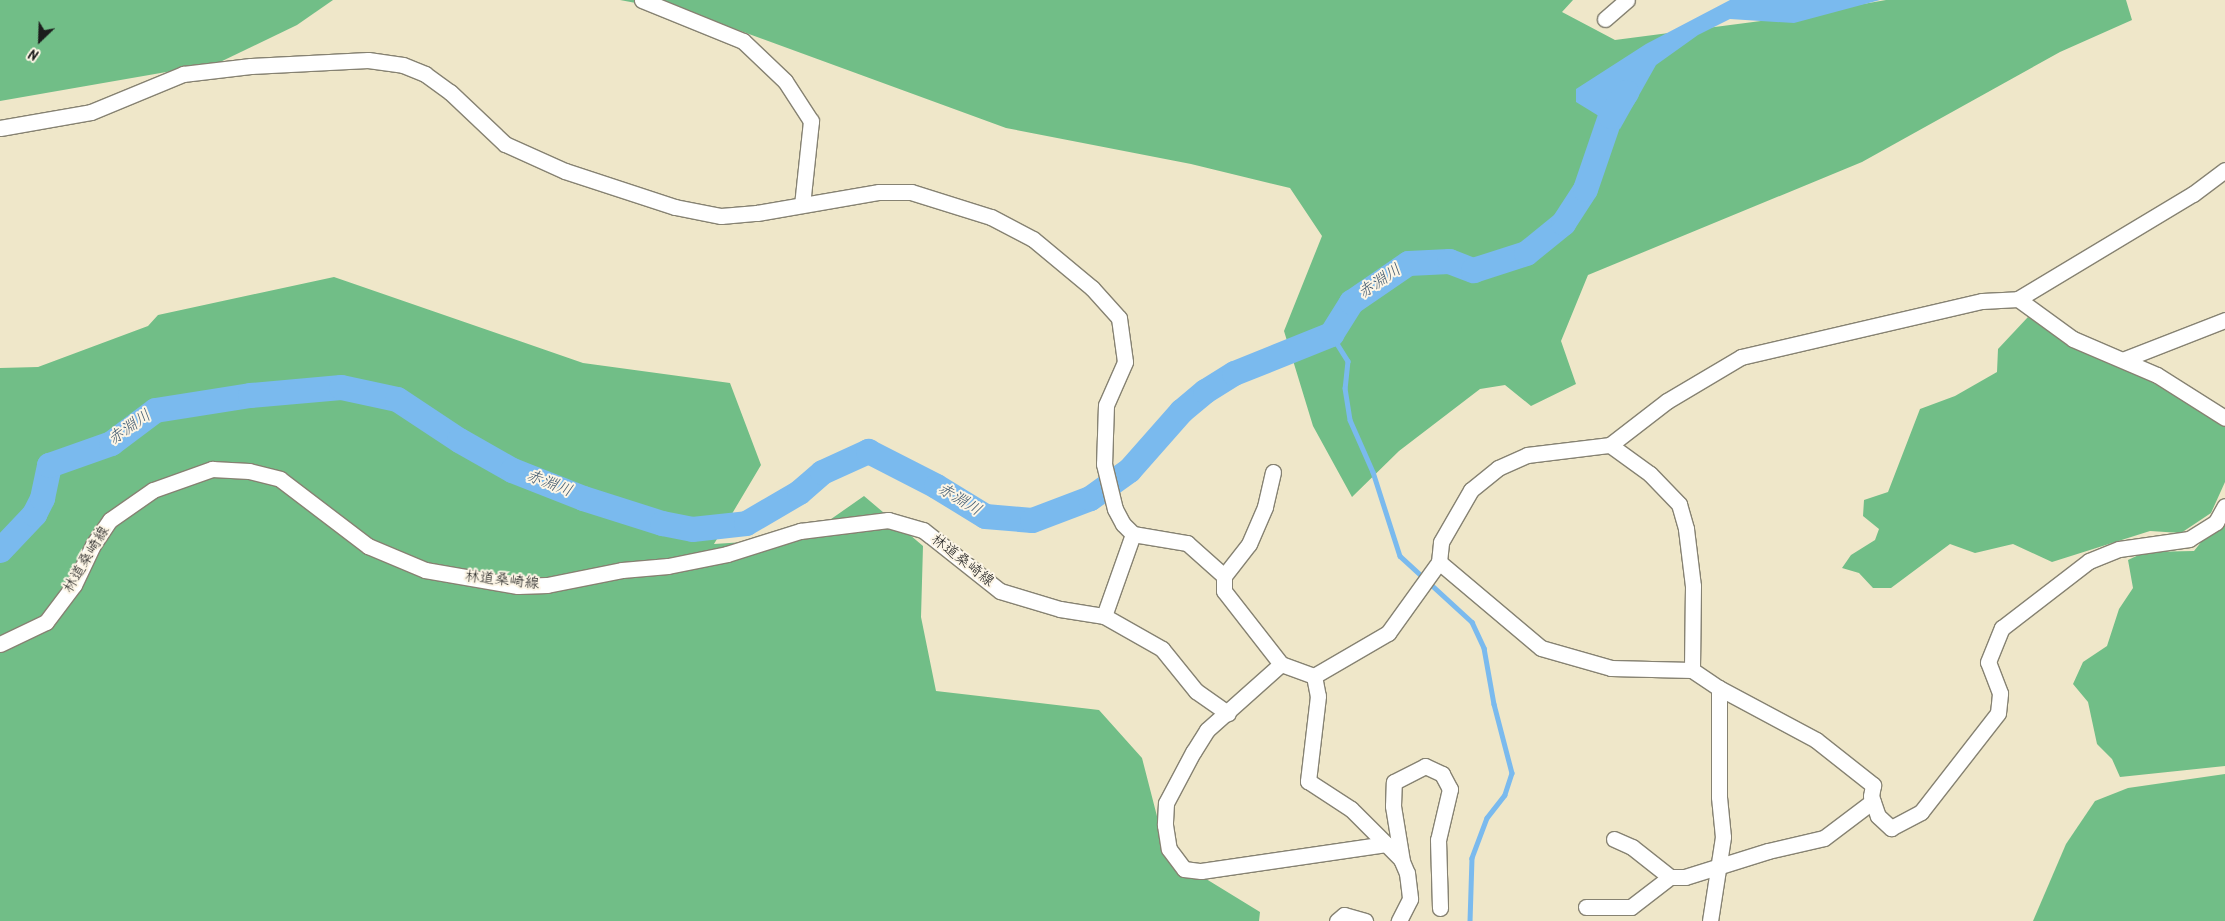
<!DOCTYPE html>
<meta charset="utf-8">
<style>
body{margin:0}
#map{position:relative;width:2225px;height:921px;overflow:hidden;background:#efe7c9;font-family:Kalam,"Klee One",sans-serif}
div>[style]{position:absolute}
.forest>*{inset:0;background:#71be87}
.water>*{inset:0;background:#7abaee}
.stream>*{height:4.5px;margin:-2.25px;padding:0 2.25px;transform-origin:2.25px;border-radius:2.25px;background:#7abaee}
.river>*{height:25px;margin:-12.5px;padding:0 12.5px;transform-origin:12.5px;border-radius:12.5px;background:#7abaee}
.roads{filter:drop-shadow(1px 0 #868272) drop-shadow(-1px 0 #868272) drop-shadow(0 1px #868272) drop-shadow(0 -1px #868272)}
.minor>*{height:15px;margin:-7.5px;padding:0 7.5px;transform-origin:7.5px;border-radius:7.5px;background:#fff}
span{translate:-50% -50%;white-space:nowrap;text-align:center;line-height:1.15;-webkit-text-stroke:4px #fcf5e5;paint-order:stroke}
.street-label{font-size:15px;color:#1c1c1c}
.water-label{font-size:16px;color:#425b70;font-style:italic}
.north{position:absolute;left:15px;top:15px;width:50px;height:50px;-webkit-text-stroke:4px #fcf5e5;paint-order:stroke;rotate:204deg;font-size:14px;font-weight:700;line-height:20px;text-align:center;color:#1c1c1c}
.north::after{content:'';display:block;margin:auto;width:18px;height:22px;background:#1c1c1c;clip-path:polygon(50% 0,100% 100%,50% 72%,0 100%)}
</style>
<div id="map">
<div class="forest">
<i style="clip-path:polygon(0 0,333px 0,297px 25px,218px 63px,0 101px)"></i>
<i style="clip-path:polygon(620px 0,1573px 0,1562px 12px,1615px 40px,1783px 18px,1886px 0,2126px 0,2132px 20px,2060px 52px,1862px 162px,1588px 275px,1561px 341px,1576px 384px,1531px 406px,1505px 385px,1480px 389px,1399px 451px,1352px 497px,1313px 426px,1284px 331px,1322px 236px,1290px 188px,1191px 164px,1006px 128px,694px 14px)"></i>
<i style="clip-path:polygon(334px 277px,583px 363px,730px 383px,761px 465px,714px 544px,804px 538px,864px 496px,923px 546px,921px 617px,936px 691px,1099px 710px,1142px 758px,1167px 855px,1260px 912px,1259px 921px,0 921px,0 368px,38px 367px,148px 326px,158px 315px)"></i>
<i style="clip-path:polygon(2028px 317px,2084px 353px,2130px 370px,2225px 423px,2225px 482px,2211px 513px,2181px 533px,2150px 531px,2052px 562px,2013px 544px,1975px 553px,1950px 544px,1891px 588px,1873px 588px,1859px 573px,1842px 568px,1851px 555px,1875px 540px,1879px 529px,1863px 516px,1864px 500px,1888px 492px,1920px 409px,1955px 396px,1997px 372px,1998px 349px)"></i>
<i style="clip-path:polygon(2225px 512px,2225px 766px,2120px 777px,2112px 759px,2097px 744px,2088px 702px,2073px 684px,2083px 662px,2107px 646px,2119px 609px,2133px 588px,2128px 560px,2145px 552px,2194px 551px)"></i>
<i style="clip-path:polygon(2225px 774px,2225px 921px,2033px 921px,2066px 844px,2095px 801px,2128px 788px)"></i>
</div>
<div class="water">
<i style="clip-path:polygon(1730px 0,1880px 0,1794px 23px,1730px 19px,1698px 35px,1656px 65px,1620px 129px,1576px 102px,1576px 89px,1646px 44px)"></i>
</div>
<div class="stream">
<i style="left:1331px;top:334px;width:32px;rotate:58deg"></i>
<i style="left:1348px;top:361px;width:27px;rotate:96deg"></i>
<i style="left:1345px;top:388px;width:32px;rotate:81deg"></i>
<i style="left:1350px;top:420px;width:57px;rotate:66.1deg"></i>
<i style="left:1373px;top:472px;width:88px;rotate:72.2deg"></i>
<i style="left:1400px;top:556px;width:98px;rotate:42.5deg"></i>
<i style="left:1472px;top:622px;width:29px;rotate:65deg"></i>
<i style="left:1484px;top:648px;width:57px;rotate:79.9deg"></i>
<i style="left:1494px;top:704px;width:71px;rotate:75.4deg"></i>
<i style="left:1512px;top:773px;width:23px;rotate:108deg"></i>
<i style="left:1505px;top:795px;width:29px;rotate:128deg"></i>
<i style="left:1487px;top:818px;width:43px;rotate:110.6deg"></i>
<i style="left:1472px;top:858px;width:63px;rotate:91.8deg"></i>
</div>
<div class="river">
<i style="left:0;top:550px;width:50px;rotate:-46.6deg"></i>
<i style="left:34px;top:514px;width:18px;rotate:-63deg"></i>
<i style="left:42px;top:498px;width:34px;rotate:-78deg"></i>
<i style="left:49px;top:465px;width:66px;rotate:-19.5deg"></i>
<i style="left:111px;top:443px;width:55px;rotate:-36.9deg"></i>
<i style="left:155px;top:410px;width:96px;rotate:-9deg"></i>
<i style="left:250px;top:395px;width:91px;rotate:-5deg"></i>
<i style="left:341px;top:387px;width:57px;rotate:12.1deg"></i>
<i style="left:397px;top:399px;width:74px;rotate:33.5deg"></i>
<i style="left:459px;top:440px;width:61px;rotate:29.5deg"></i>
<i style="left:512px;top:470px;width:76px;rotate:21.5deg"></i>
<i style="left:583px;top:498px;width:83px;rotate:17.6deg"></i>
<i style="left:662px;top:523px;width:31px;rotate:11deg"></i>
<i style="left:692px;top:529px;width:54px;rotate:-6.3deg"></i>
<i style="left:746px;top:523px;width:61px;rotate:-30.3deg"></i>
<i style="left:799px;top:492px;width:30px;rotate:-41deg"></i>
<i style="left:822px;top:472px;width:51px;rotate:-24.5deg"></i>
<i style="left:868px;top:451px;width:76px;rotate:27.2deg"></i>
<i style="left:936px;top:486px;width:57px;rotate:31.5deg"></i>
<i style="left:985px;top:516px;width:47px;rotate:4.9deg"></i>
<i style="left:1032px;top:520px;width:62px;rotate:-20.8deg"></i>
<i style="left:1090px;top:498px;width:48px;rotate:-35.7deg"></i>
<i style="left:1129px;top:470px;width:79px;rotate:-48.6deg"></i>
<i style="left:1181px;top:411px;width:31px;rotate:-40deg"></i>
<i style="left:1205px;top:391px;width:34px;rotate:-32deg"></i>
<i style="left:1234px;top:373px;width:105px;rotate:-21.9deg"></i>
<i style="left:1331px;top:334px;width:38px;rotate:-58deg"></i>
<i style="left:1351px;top:302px;width:69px;rotate:-34.4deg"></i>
<i style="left:1408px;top:263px;width:41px;rotate:-2.8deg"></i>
<i style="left:1449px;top:261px;width:26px;rotate:21deg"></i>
<i style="left:1473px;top:270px;width:56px;rotate:-17.8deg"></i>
<i style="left:1526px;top:253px;width:48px;rotate:-39deg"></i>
<i style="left:1563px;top:223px;width:40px;rotate:-57.1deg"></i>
<i style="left:1585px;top:189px;width:77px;rotate:-71.1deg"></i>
<i style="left:1610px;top:116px;width:29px;rotate:-56deg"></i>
</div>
<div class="roads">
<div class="minor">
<i style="left:642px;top:0;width:109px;rotate:22.1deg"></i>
<i style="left:743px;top:41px;width:58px;rotate:43.6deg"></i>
<i style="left:785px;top:81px;width:48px;rotate:57deg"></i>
<i style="left:811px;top:121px;width:84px;rotate:96.1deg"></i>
<i style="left:1605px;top:19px;width:29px;rotate:-41deg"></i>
<i style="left:0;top:128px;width:92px;rotate:-10deg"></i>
<i style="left:91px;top:112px;width:100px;rotate:-22.4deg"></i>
<i style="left:183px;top:74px;width:68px;rotate:-6.7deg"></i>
<i style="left:251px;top:66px;width:117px;rotate:-2.9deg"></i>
<i style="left:368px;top:60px;width:35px;rotate:8deg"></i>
<i style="left:403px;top:65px;width:24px;rotate:22deg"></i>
<i style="left:425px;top:74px;width:31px;rotate:36deg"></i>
<i style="left:450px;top:92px;width:76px;rotate:43.4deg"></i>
<i style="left:505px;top:144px;width:66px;rotate:24.2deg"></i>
<i style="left:565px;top:171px;width:116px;rotate:18.1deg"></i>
<i style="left:675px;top:207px;width:47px;rotate:11.1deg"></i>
<i style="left:721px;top:216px;width:36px;rotate:-5deg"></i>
<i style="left:757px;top:213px;width:124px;rotate:-9.8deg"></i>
<i style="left:879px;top:192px;width:32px"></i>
<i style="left:911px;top:192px;width:84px;rotate:17.4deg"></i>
<i style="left:991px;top:217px;width:47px;rotate:27.6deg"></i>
<i style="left:1033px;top:239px;width:77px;rotate:39.7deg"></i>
<i style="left:1092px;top:288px;width:40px;rotate:48deg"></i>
<i style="left:1119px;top:318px;width:44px;rotate:82.2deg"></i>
<i style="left:1125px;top:362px;width:47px;rotate:113.8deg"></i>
<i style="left:1106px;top:405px;width:59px;rotate:91.9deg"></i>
<i style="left:1104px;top:464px;width:46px;rotate:76.3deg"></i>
<i style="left:1115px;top:509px;width:17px;rotate:62deg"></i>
<i style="left:1123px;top:524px;width:14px;rotate:45deg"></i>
<i style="left:1133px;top:534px;width:55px;rotate:9.5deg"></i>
<i style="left:1187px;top:543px;width:50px;rotate:41.7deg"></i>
<i style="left:2018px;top:299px;width:68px;rotate:36deg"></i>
<i style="left:2073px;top:339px;width:91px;rotate:23.2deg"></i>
<i style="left:2157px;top:375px;width:80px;rotate:32.3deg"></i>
<i style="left:2125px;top:359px;width:107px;rotate:-21.3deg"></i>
<i style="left:1610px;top:445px;width:49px;rotate:35.9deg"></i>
<i style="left:1650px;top:474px;width:42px;rotate:46deg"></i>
<i style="left:1679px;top:504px;width:26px;rotate:74deg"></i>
<i style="left:1686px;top:529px;width:57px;rotate:83deg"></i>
<i style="left:1693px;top:586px;width:84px;rotate:90.7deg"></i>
<i style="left:1692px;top:670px;width:32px;rotate:34deg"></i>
<i style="left:1719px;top:688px;width:109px;rotate:90deg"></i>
<i style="left:1719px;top:797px;width:40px;rotate:84.3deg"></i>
<i style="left:1723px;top:837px;width:85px;rotate:98.8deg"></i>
<i style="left:1273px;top:472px;width:36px;rotate:103deg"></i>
<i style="left:1265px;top:507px;width:40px;rotate:113.4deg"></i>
<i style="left:1249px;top:544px;width:41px;rotate:128deg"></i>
<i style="left:1224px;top:576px;width:15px;rotate:90deg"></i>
<i style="left:1224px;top:591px;width:93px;rotate:52deg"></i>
<i style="left:1281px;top:664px;width:35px;rotate:20deg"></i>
<i style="left:1314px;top:676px;width:86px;rotate:-30.2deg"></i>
<i style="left:1388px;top:633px;width:87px;rotate:-54.3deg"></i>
<i style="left:1439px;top:562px;width:20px;rotate:-84deg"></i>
<i style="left:1441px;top:542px;width:60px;rotate:-60deg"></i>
<i style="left:1471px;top:490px;width:35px;rotate:-39deg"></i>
<i style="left:1498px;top:468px;width:32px;rotate:-24deg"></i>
<i style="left:1527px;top:455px;width:84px;rotate:-6.9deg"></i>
<i style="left:1610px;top:445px;width:72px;rotate:-37.7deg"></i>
<i style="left:1667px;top:401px;width:86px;rotate:-30.7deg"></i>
<i style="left:1741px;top:357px;width:247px;rotate:-13.1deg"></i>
<i style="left:1982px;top:301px;width:36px;rotate:-3deg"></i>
<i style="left:2018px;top:299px;width:204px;rotate:-31deg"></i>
<i style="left:2193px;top:194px;width:40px;rotate:-37deg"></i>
<i style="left:1439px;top:562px;width:133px;rotate:40.1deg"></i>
<i style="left:1541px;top:648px;width:73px;rotate:15.9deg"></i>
<i style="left:1611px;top:668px;width:81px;rotate:1.4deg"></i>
<i style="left:1104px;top:616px;width:87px;rotate:-70.5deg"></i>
<i style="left:0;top:644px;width:51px;rotate:-25.6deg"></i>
<i style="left:46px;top:622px;width:46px;rotate:-52.9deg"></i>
<i style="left:74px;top:585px;width:44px;rotate:-64.6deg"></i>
<i style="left:93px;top:545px;width:30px;rotate:-56deg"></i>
<i style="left:110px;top:520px;width:52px;rotate:-34.9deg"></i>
<i style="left:153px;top:490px;width:63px;rotate:-19.6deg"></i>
<i style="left:212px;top:469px;width:37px;rotate:3deg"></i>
<i style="left:249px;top:471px;width:32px;rotate:14deg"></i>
<i style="left:280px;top:479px;width:111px;rotate:37.3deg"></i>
<i style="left:368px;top:546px;width:62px;rotate:22.8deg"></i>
<i style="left:425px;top:570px;width:94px;rotate:9.8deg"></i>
<i style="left:518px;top:586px;width:29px;rotate:-2deg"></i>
<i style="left:547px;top:585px;width:76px;rotate:-11.3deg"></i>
<i style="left:622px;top:570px;width:46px;rotate:-5deg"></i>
<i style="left:668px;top:566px;width:60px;rotate:-11.5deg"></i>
<i style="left:727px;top:554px;width:77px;rotate:-17.5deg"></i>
<i style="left:800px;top:531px;width:89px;rotate:-7.1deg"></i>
<i style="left:888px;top:520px;width:36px;rotate:16deg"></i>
<i style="left:923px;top:530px;width:98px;rotate:38.4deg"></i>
<i style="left:1000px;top:591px;width:63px;rotate:16.7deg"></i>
<i style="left:1060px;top:609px;width:45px;rotate:9deg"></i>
<i style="left:1104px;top:616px;width:67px;rotate:29.6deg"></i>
<i style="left:1162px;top:649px;width:54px;rotate:51deg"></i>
<i style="left:1196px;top:691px;width:39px;rotate:35deg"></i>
<i style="left:1281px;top:664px;width:99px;rotate:138.3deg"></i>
<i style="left:1207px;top:730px;width:26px;rotate:122deg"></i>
<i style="left:1193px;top:752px;width:58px;rotate:117.9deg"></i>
<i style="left:1166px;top:803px;width:22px;rotate:93deg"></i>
<i style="left:1165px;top:825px;width:24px;rotate:81deg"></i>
<i style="left:1169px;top:849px;width:25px;rotate:53deg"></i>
<i style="left:1184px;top:869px;width:17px;rotate:7deg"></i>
<i style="left:1201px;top:871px;width:187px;rotate:-8.3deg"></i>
<i style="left:1386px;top:844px;width:21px;rotate:45deg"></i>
<i style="left:1401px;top:859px;width:15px;rotate:67deg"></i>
<i style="left:1407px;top:873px;width:26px;rotate:83deg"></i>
<i style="left:1410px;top:899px;width:25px;rotate:117deg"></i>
<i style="left:1314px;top:676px;width:20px;rotate:79deg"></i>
<i style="left:1318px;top:696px;width:86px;rotate:96.7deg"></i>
<i style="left:1308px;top:781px;width:51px;rotate:33.1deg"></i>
<i style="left:1351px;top:809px;width:49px;rotate:45deg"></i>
<i style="left:1719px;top:688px;width:110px;rotate:28.2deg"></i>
<i style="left:1816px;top:740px;width:73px;rotate:38.3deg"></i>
<i style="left:1873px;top:785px;width:11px;rotate:100deg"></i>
<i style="left:1871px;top:796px;width:21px;rotate:71deg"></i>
<i style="left:1878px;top:816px;width:18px;rotate:43deg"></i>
<i style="left:1891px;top:828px;width:34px;rotate:-28deg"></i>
<i style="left:1921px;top:812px;width:125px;rotate:-52.1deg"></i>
<i style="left:1998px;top:713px;width:20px;rotate:-84deg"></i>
<i style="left:2000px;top:693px;width:33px;rotate:-111deg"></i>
<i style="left:1988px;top:662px;width:37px;rotate:-68deg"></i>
<i style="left:2002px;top:628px;width:110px;rotate:-37.6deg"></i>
<i style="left:2089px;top:561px;width:32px;rotate:-22deg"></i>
<i style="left:2119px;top:549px;width:71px;rotate:-8.1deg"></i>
<i style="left:2189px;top:539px;width:32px;rotate:-32deg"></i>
<i style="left:2216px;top:522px;width:18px;rotate:-61deg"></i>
<i style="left:1614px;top:839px;width:20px;rotate:24deg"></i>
<i style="left:1632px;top:847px;width:48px;rotate:38.3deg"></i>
<i style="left:1670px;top:877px;width:15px"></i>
<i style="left:1685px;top:877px;width:87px;rotate:-17.4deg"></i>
<i style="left:1768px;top:851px;width:57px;rotate:-13.1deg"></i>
<i style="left:1824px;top:838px;width:61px;rotate:-37.1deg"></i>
<i style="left:1402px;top:861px;width:56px;rotate:-99.3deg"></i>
<i style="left:1393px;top:806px;width:24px;rotate:-88deg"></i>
<i style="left:1394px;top:782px;width:35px;rotate:-27deg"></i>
<i style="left:1425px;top:766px;width:19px;rotate:25deg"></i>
<i style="left:1442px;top:774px;width:17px;rotate:62deg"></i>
<i style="left:1450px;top:789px;width:52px;rotate:103.2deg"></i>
<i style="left:1438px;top:840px;width:68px;rotate:88.3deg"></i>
<i style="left:1586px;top:907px;width:45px"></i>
<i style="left:1631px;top:907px;width:49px;rotate:-37.6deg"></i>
<i style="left:1337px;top:921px;width:9px;rotate:-41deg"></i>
<i style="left:1344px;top:915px;width:22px;rotate:16deg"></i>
</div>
</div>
<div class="street-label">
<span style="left:87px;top:560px;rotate:-59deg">林道桑崎線</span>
<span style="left:962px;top:561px;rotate:38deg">林道桑崎線</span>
<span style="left:502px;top:581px;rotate:6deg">林道桑崎線</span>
</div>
<div class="water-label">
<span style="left:1380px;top:282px;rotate:-34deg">赤淵川</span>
<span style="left:130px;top:428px;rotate:-35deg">赤淵川</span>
<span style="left:549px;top:484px;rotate:21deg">赤淵川</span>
<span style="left:959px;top:500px;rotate:31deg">赤淵川</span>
</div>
<div class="north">N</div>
</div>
